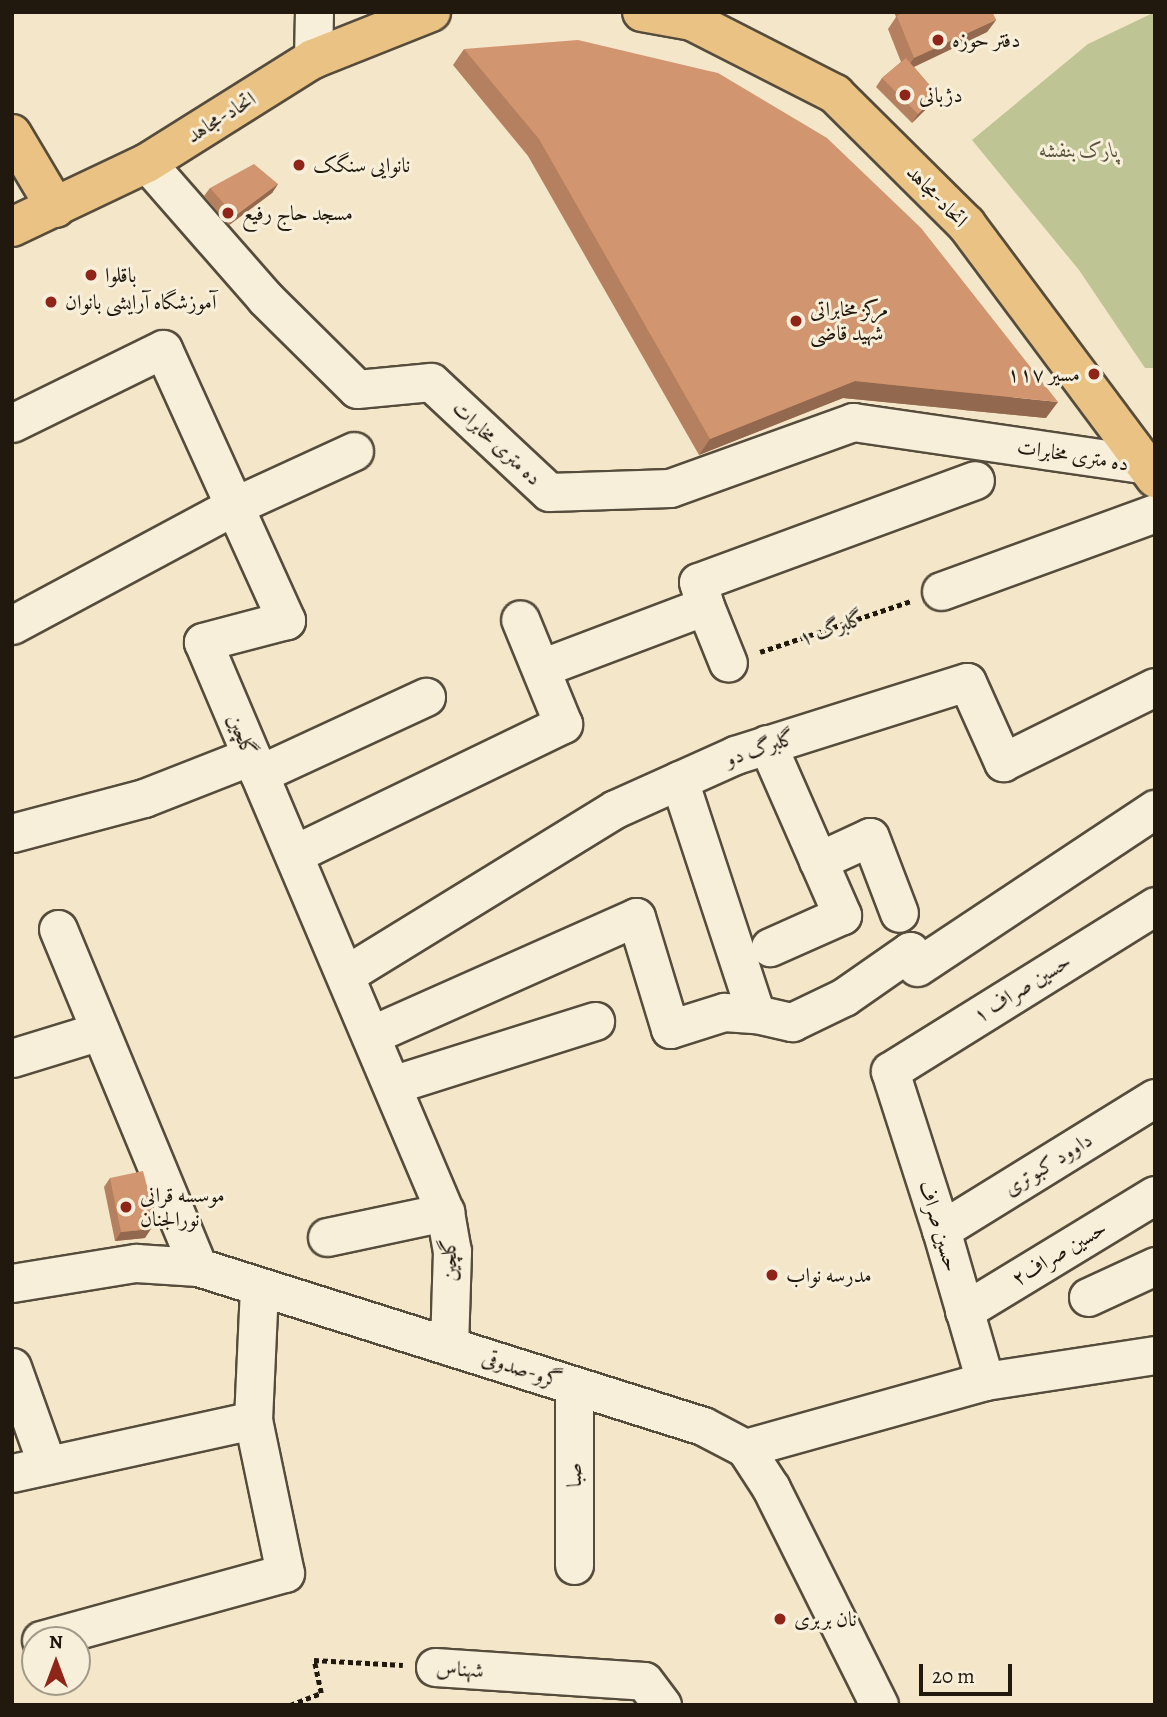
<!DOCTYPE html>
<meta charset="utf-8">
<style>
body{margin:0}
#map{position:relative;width:1167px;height:1717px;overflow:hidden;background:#f4e6c8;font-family:Alegreya,Amiri,serif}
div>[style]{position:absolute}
.green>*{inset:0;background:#bec494}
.path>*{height:4.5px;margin-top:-2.25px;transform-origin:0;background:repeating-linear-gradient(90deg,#21180e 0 5px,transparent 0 8.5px)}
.roads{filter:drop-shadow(2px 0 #564c3c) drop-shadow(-2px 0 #564c3c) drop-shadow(0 2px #564c3c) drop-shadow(0 -2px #564c3c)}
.minor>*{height:37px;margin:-18.5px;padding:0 18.5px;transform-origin:18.5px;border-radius:18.5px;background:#f8efdb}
.major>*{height:38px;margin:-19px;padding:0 19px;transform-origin:19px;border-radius:19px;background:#eac384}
.wall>*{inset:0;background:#b4805f}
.shaded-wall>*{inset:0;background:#92684e}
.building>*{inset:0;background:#d1956f}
.dots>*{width:19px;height:19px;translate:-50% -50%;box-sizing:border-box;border:4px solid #f8efdb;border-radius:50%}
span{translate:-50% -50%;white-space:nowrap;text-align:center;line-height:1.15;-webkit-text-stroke:6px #f8efdb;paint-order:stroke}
.poi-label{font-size:21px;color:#21180e}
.left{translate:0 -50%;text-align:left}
.right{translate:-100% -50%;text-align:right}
.street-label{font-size:21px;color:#21180e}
.park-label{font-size:21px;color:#58543d;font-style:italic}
.frame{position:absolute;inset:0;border:14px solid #21180e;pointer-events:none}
.north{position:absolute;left:21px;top:1626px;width:70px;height:70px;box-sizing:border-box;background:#f8efdb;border:2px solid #a29989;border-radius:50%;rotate:0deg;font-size:19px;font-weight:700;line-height:28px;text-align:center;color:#21180e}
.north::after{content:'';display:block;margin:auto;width:24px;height:32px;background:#8f2418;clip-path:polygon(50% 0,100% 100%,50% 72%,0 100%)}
.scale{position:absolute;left:919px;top:1664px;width:93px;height:32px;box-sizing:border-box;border:4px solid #21180e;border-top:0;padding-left:9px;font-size:21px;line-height:24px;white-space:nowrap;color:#21180e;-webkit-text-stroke:5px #f8efdb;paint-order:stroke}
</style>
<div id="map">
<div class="green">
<i style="clip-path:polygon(1155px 12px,1155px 368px,1145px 368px,1079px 270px,972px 140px,1088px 44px)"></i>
</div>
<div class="path">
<i style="left:760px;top:652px;width:159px;rotate:-18.7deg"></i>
<i style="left:290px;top:1705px;width:33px;rotate:-21deg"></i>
<i style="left:321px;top:1693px;width:34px;rotate:-102deg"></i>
<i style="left:314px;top:1660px;width:89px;rotate:3.2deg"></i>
</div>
<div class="roads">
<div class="minor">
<i style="left:313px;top:59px;width:47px;rotate:-88.8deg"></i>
<i style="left:147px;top:163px;width:179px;rotate:48.8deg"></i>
<i style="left:265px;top:298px;width:129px;rotate:44.7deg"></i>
<i style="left:357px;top:389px;width:74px;rotate:-5.4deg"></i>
<i style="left:431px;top:382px;width:161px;rotate:43deg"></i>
<i style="left:549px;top:492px;width:121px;rotate:-1.9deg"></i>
<i style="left:670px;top:488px;width:195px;rotate:-19.8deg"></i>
<i style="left:853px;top:422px;width:305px;rotate:8.3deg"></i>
<i style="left:12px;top:423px;width:168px;rotate:-26.1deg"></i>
<i style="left:163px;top:349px;width:298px;rotate:65.6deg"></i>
<i style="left:286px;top:620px;width:86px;rotate:165.2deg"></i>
<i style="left:203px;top:642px;width:619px;rotate:67deg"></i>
<i style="left:445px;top:1212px;width:40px;rotate:80deg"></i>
<i style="left:452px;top:1251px;width:95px;rotate:91.8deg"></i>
<i style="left:941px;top:591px;width:228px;rotate:-20deg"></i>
<i style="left:705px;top:606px;width:25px;rotate:-106deg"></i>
<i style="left:698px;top:582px;width:295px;rotate:-20.2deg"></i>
<i style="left:12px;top:625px;width:252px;rotate:-28.2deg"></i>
<i style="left:234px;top:506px;width:132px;rotate:-24.6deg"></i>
<i style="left:541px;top:668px;width:175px;rotate:-20.7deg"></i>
<i style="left:705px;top:606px;width:61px;rotate:68deg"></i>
<i style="left:767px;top:744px;width:187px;rotate:66.3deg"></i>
<i style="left:842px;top:915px;width:79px;rotate:156deg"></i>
<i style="left:259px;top:774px;width:184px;rotate:-24.8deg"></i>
<i style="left:679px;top:780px;width:246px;rotate:71.8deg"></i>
<i style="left:12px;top:833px;width:137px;rotate:-14.9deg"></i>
<i style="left:144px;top:798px;width:115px;rotate:-21.4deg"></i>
<i style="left:294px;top:854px;width:299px;rotate:-25.8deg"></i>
<i style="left:563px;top:724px;width:113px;rotate:-112.3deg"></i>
<i style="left:818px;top:861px;width:57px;rotate:-24.8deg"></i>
<i style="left:870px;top:837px;width:81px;rotate:69.1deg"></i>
<i style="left:58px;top:929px;width:366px;rotate:67.5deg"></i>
<i style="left:345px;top:975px;width:317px;rotate:-31.6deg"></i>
<i style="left:615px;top:809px;width:132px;rotate:-24.2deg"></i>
<i style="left:735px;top:755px;width:243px;rotate:-17.5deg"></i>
<i style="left:967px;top:682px;width:88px;rotate:65.8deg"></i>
<i style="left:1003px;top:762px;width:169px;rotate:-26.3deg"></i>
<i style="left:371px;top:1035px;width:290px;rotate:-24deg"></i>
<i style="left:636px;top:917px;width:117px;rotate:73.1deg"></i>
<i style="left:670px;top:1029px;width:57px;rotate:-17.5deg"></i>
<i style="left:724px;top:1012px;width:32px;rotate:4deg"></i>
<i style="left:756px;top:1014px;width:37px;rotate:13deg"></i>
<i style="left:792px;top:1022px;width:58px;rotate:-25.7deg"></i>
<i style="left:844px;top:997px;width:80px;rotate:-34.9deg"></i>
<i style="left:910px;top:951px;width:17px;rotate:66deg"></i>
<i style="left:917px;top:967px;width:286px;rotate:-33.6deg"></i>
<i style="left:12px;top:1058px;width:92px;rotate:-17.1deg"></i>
<i style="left:392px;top:1085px;width:213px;rotate:-17.5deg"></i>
<i style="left:941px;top:1230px;width:251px;rotate:-31.7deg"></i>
<i style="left:327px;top:1237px;width:121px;rotate:-12deg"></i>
<i style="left:12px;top:1283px;width:126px;rotate:-9.2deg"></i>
<i style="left:136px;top:1263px;width:62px;rotate:3.7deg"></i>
<i style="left:198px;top:1267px;width:529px;rotate:17.48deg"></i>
<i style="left:703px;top:1426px;width:47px;rotate:27.6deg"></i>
<i style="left:745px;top:1448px;width:48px;rotate:57deg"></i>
<i style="left:771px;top:1488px;width:242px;rotate:63.5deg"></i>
<i style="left:1088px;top:1297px;width:74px;rotate:-24.8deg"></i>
<i style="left:964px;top:1311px;width:223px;rotate:-31.3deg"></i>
<i style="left:12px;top:1367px;width:104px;rotate:70.3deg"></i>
<i style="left:985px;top:1381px;width:172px;rotate:-8.7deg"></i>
<i style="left:574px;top:1386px;width:179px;rotate:90deg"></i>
<i style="left:745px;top:1448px;width:249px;rotate:-15.6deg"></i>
<i style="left:985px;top:1381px;width:157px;rotate:-106.2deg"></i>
<i style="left:941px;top:1230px;width:167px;rotate:-107.8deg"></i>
<i style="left:890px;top:1071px;width:312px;rotate:-31.9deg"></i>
<i style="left:12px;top:1473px;width:247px;rotate:-12.4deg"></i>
<i style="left:41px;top:1640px;width:253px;rotate:-15.4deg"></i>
<i style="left:285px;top:1573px;width:156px;rotate:-101.8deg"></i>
<i style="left:253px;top:1420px;width:133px;rotate:-87.4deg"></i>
<i style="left:435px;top:1667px;width:209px;rotate:3.8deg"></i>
<i style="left:644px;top:1681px;width:30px;rotate:53deg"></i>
</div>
<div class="major">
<i style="left:642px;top:12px;width:51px;rotate:10.2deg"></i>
<i style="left:692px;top:21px;width:161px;rotate:27deg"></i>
<i style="left:835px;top:94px;width:185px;rotate:44.8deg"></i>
<i style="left:966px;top:224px;width:317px;rotate:53.3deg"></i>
<i style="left:12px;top:134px;width:86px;rotate:59.3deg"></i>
<i style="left:12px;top:227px;width:149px;rotate:-25.4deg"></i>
<i style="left:147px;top:163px;width:196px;rotate:-32.1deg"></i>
<i style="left:313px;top:59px;width:127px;rotate:-21.7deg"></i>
</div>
</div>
<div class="wall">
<i style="clip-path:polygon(894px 12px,992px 12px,996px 20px,987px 32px,914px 67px,938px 95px,932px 103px,912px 123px,876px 87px,882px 78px,901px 62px,888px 29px,896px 17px)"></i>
<i style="clip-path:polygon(464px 49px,1046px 418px,843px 398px,699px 455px,528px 156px,453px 65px)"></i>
<i style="clip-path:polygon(278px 184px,272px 193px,229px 225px,204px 196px,210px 188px)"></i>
<i style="clip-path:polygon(110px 1178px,145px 1238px,115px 1241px,104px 1187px)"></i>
</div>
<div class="shaded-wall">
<i style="clip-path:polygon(996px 20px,987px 32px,905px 71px,914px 58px)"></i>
<i style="clip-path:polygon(938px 95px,932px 103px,912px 123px,918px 114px)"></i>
<i style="clip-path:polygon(278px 184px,272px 193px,229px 225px,235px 216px)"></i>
<i style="clip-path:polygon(855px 381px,1058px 402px,1046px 418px,843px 398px,699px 455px,710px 439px)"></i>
<i style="clip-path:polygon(151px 1229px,145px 1238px,115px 1241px,121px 1232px)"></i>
</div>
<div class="building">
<i style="clip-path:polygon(902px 12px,992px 12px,996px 20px,914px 58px,897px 16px)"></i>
<i style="clip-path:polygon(578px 40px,718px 73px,827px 138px,921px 228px,1058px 402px,855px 381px,710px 439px,539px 139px,464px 49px)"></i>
<i style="clip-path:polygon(906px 58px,938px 95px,918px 114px,882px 78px)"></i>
<i style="clip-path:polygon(254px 164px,278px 184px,235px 216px,210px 188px)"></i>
<i style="clip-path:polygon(143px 1171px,156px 1220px,151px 1229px,121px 1232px,110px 1178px)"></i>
</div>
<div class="dots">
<i style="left:938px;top:40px;background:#8f2418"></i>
<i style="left:905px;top:95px;background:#8f2418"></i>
<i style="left:299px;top:165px;background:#8f2418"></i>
<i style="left:228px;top:213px;background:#8f2418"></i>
<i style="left:91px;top:275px;background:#8f2418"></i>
<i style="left:51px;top:302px;background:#8f2418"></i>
<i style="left:796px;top:321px;background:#8f2418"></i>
<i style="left:1094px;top:374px;background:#8f2418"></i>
<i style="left:126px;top:1207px;background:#8f2418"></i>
<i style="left:772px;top:1275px;background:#8f2418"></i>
<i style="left:780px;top:1619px;background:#8f2418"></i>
</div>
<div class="poi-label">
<span class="left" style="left:952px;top:40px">دفتر حوزه</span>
<span class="left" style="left:919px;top:95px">دژبانی</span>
<span class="left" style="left:313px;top:165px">نانوایی سنگک</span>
<span class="left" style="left:242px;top:213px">مسجد حاج رفیع</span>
<span class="left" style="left:105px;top:275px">باقلوا</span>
<span class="left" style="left:65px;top:302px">آموزشگاه آرایشی بانوان</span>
<span class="left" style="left:810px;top:321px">مرکز مخابراتی<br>شهید قاضی</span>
<span class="right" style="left:1080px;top:374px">مسیر ۱۱۷</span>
<span class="left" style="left:140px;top:1207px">موسسه قرانی<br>نورالجنان</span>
<span class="left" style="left:786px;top:1275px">مدرسه نواب</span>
<span class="left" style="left:794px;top:1619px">نان بربری</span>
</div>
<div class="street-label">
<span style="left:221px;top:117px;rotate:-32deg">اتحاد-مجاهد</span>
<span style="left:937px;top:196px;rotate:46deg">اتحاد-مجاهد</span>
<span style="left:497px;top:443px;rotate:43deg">ده متری مخابرات</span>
<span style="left:1073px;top:455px;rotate:9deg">ده متری مخابرات</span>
<span style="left:831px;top:628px;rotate:-19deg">گلبرگ ۱</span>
<span style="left:242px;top:735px;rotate:67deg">گلچین</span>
<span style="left:760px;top:748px;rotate:-19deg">گلبرگ دو</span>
<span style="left:1022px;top:988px;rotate:-32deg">حسین صراف ۱</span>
<span style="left:1048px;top:1164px;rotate:-32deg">داوود کبوتری</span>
<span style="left:939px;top:1226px;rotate:73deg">حسین صراف</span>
<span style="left:1059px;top:1253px;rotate:-31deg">حسین صراف۲</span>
<span style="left:449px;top:1260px;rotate:-93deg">گلچین</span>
<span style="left:522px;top:1369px;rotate:18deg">گرو-صدوقی</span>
<span style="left:574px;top:1475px;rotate:-90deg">صبا</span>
<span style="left:460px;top:1669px;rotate:4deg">شهناس</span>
</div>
<div class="park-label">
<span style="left:1079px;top:150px">پارک بنفشه</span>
</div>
<div class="frame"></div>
<div class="north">N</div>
<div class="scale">20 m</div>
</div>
